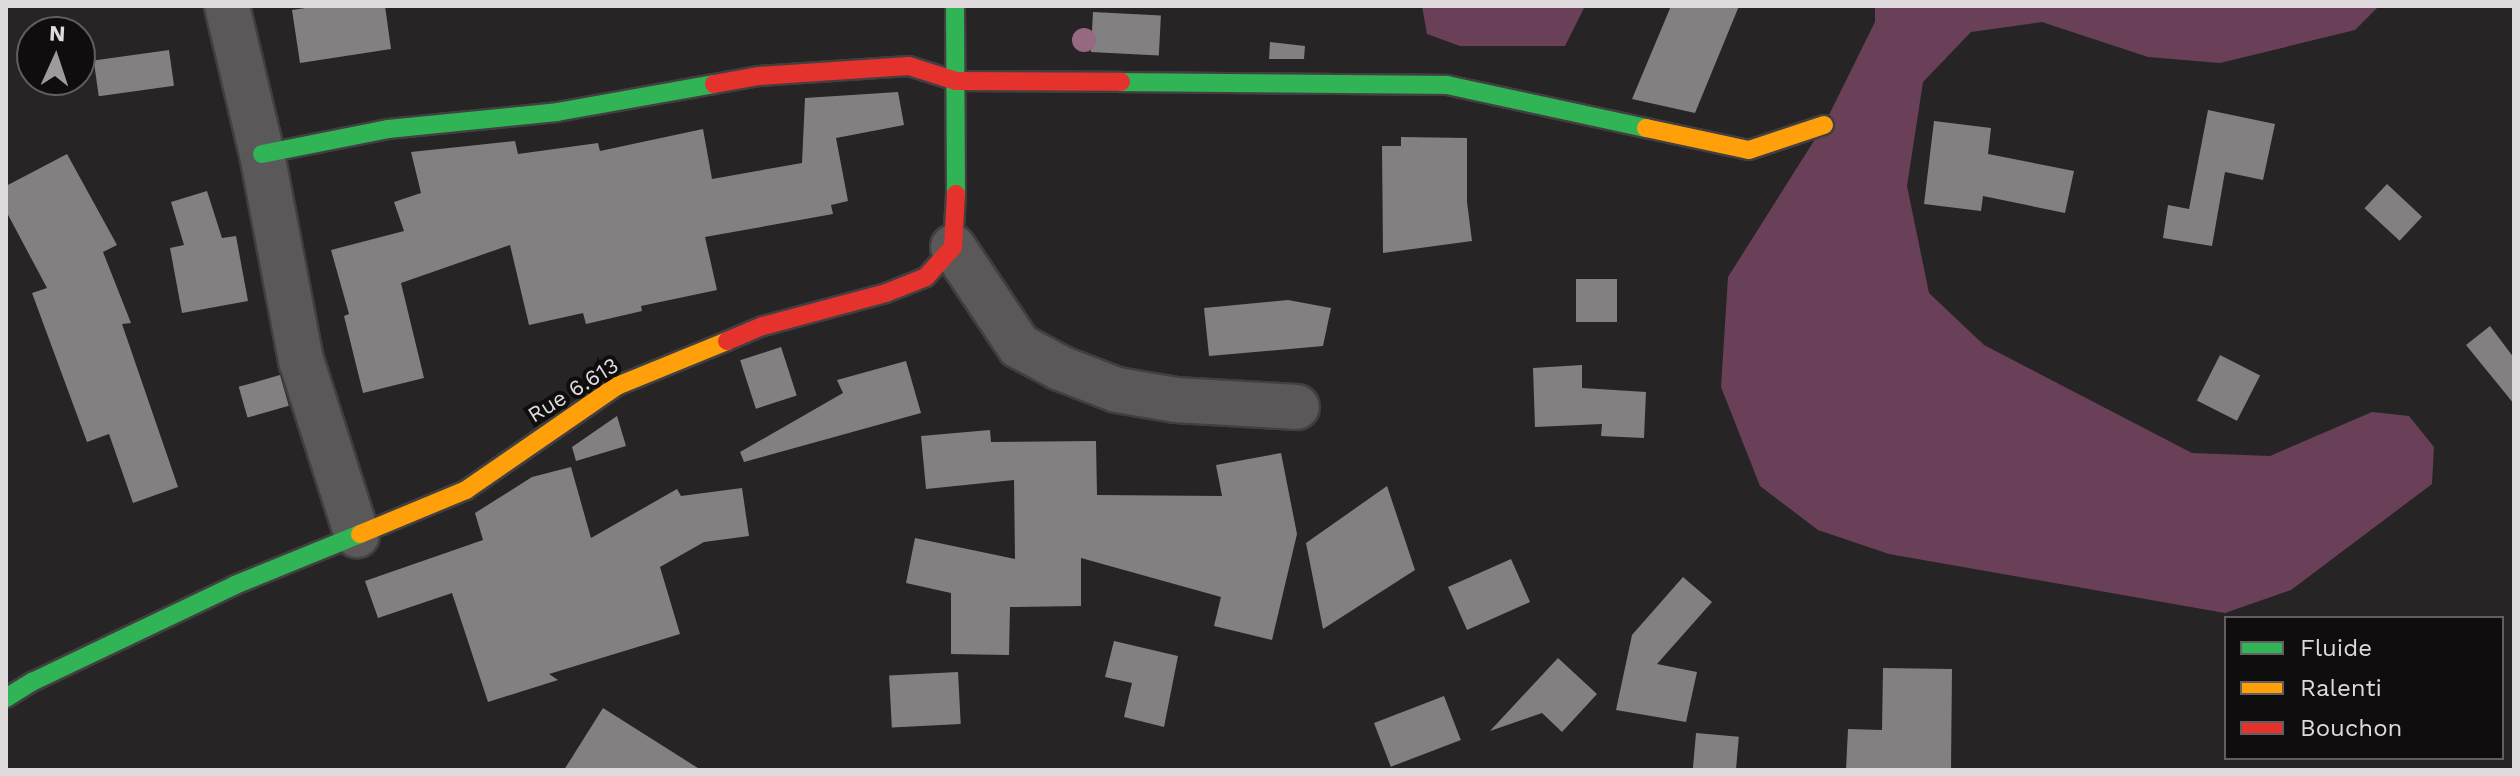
<!DOCTYPE html>
<style>
body{margin:0}
#map{position:relative;width:2520px;height:776px;overflow:hidden;background:#272426;font-family:"Work Sans",sans-serif}
div>[style]{position:absolute}
.forest>*{inset:0;background:#6a4058}
.building>*{inset:0;background:#838082;transform-origin:0 0}
.roads{filter:drop-shadow(2px 0 #413f40) drop-shadow(-2px 0 #413f40) drop-shadow(0 2px #413f40) drop-shadow(0 -2px #413f40)}
.street>*{height:44px;margin:-22px;padding:0 22px;transform-origin:22px;border-radius:22px;background:#5a5859}
.fast>*{height:18px;margin:-9px;padding:0 9px;transform-origin:9px;border-radius:9px;background:#30b455}
.slow>*{height:18px;margin:-9px;padding:0 9px;transform-origin:9px;border-radius:9px;background:#ff9f0a}
.jam>*{height:18px;margin:-9px;padding:0 9px;transform-origin:9px;border-radius:9px;background:#e5322d}
.trees>*{width:24px;height:24px;margin:-12px;border-radius:50%;background:#966982}
span{translate:-50% -50%;white-space:nowrap;text-align:center;line-height:1.15;-webkit-text-stroke:8px #0f0d0e;paint-order:stroke}
.street-label{font-size:22px;color:#dfdbdd}
.frame{position:absolute;inset:0;border:8px solid #dfdbdd;pointer-events:none}
.legend{position:absolute;left:2224px;top:616px;width:280px;height:144px;box-sizing:border-box;background:#0f0d0e;border:2px solid #625f61;margin:0;padding:10px 14px;list-style:none;font-size:24px;color:#dfdbdd}
.legend li{display:flex;align-items:center;gap:16px;height:40px}
.legend b{width:40px;border:2px solid #625f61}
.north{position:absolute;left:16px;top:16px;width:80px;height:80px;box-sizing:border-box;background:#0f0d0e;border:2px solid #625f61;border-radius:50%;rotate:3deg;font-size:22px;font-weight:700;line-height:32px;text-align:center;color:#dfdbdd}
.north::after{content:'';display:block;margin:auto;width:28px;height:36px;background:#9f9b9d;clip-path:polygon(50% 0,100% 100%,50% 72%,0 100%)}
</style>
<div id="map">
<div class="forest">
<i style="clip-path:polygon(1422px 6px,1585px 6px,1565px 46px,1460px 46px,1427px 34px)"></i>
<i style="clip-path:polygon(1875px 6px,2379px 6px,2355px 30px,2220px 63px,2148px 57px,2042px 22px,1971px 32px,1923px 82px,1907px 186px,1929px 293px,1984px 345px,2192px 453px,2270px 456px,2372px 412px,2409px 416px,2434px 447px,2432px 484px,2291px 590px,2225px 613px,1889px 554px,1818px 530px,1760px 486px,1721px 387px,1728px 277px,1824px 125px,1875px 22px)"></i>
</div>
<div class="building">
<i style="clip-path:polygon(319px 6px,385px 6px,391px 49px,300px 63px,292px 10px)"></i>
<i style="clip-path:polygon(1671px 6px,1739px 6px,1695px 113px,1632px 99px)"></i>
<i style="left:1093px;top:12px;width:68px;height:40px;rotate:3deg"></i>
<i style="clip-path:polygon(1270px 42px,1305px 46px,1304px 59px,1269px 59px)"></i>
<i style="left:169px;top:50px;width:36px;height:76px;rotate:82deg"></i>
<i style="clip-path:polygon(898px 92px,904px 125px,836px 138px,848px 201px,831px 205px,833px 214px,705px 237px,717px 290px,641px 306px,642px 311px,586px 324px,583px 313px,529px 325px,510px 245px,401px 283px,424px 378px,363px 393px,344px 316px,349px 314px,331px 250px,404px 231px,394px 202px,421px 193px,411px 152px,515px 141px,518px 154px,598px 143px,600px 151px,703px 129px,712px 179px,802px 163px,805px 98px)"></i>
<i style="clip-path:polygon(2208px 110px,2275px 124px,2263px 180px,2225px 172px,2212px 246px,2163px 238px,2168px 205px,2189px 209px)"></i>
<i style="clip-path:polygon(1934px 121px,1991px 128px,1988px 154px,2074px 171px,2065px 213px,1983px 196px,1981px 211px,1924px 204px)"></i>
<i style="clip-path:polygon(1401px 137px,1467px 138px,1467px 202px,1472px 241px,1383px 253px,1382px 146px,1401px 146px)"></i>
<i style="clip-path:polygon(67px 154px,117px 245px,103px 252px,131px 323px,122px 324px,178px 487px,133px 503px,109px 434px,87px 442px,32px 293px,47px 288px,6px 211px,6px 186px)"></i>
<i style="left:2387px;top:184px;width:48px;height:33px;rotate:43deg"></i>
<i style="clip-path:polygon(207px 191px,222px 238px,236px 236px,248px 301px,182px 313px,170px 248px,184px 245px,171px 202px)"></i>
<i style="left:1576px;top:279px;width:41px;height:43px"></i>
<i style="clip-path:polygon(1288px 300px,1331px 308px,1323px 346px,1209px 356px,1204px 308px)"></i>
<i style="clip-path:polygon(2490px 326px,2514px 358px,2514px 404px,2466px 345px)"></i>
<i style="left:781px;top:347px;width:51px;height:43px;rotate:72deg"></i>
<i style="left:2220px;top:355px;width:45px;height:51px;rotate:27deg"></i>
<i style="clip-path:polygon(906px 361px,921px 413px,744px 462px,740px 452px,843px 393px,837px 380px)"></i>
<i style="clip-path:polygon(1582px 365px,1582px 388px,1646px 392px,1644px 438px,1601px 436px,1602px 424px,1535px 427px,1533px 368px)"></i>
<i style="left:280px;top:375px;width:32px;height:43px;rotate:74deg"></i>
<i style="clip-path:polygon(617px 416px,626px 446px,576px 461px,572px 447px)"></i>
<i style="clip-path:polygon(990px 430px,991px 442px,1096px 441px,1097px 495px,1222px 496px,1216px 465px,1281px 453px,1297px 534px,1272px 640px,1214px 626px,1221px 597px,1081px 558px,1081px 606px,1010px 607px,1009px 655px,951px 654px,951px 593px,906px 583px,915px 538px,1015px 559px,1014px 480px,926px 489px,921px 436px)"></i>
<i style="clip-path:polygon(571px 467px,591px 538px,677px 489px,681px 496px,742px 488px,749px 536px,704px 542px,660px 567px,680px 634px,549px 674px,558px 680px,488px 702px,452px 593px,378px 618px,365px 581px,483px 540px,475px 513px,532px 477px)"></i>
<i style="clip-path:polygon(1387px 486px,1415px 570px,1323px 629px,1306px 543px)"></i>
<i style="left:1511px;top:559px;width:47px;height:69px;rotate:66deg"></i>
<i style="clip-path:polygon(1683px 577px,1712px 602px,1657px 664px,1697px 672px,1686px 722px,1616px 710px,1632px 635px)"></i>
<i style="clip-path:polygon(1114px 641px,1178px 656px,1164px 727px,1124px 717px,1132px 683px,1105px 677px)"></i>
<i style="clip-path:polygon(1558px 658px,1597px 694px,1562px 732px,1542px 713px,1490px 731px)"></i>
<i style="clip-path:polygon(1883px 668px,1952px 669px,1951px 770px,1846px 770px,1848px 729px,1882px 730px)"></i>
<i style="left:958px;top:672px;width:52px;height:69px;rotate:87deg"></i>
<i style="left:1444px;top:696px;width:47px;height:75px;rotate:69deg"></i>
<i style="clip-path:polygon(603px 708px,701px 770px,564px 770px)"></i>
<i style="left:1696px;top:733px;width:43px;height:37px;rotate:5deg"></i>
</div>
<div class="roads">
<div class="street">
<i style="left:227px;top:6px;width:152px;rotate:76.7deg"></i>
<i style="left:262px;top:154px;width:210px;rotate:79.3deg"></i>
<i style="left:301px;top:360px;width:184px;rotate:72.3deg"></i>
<i style="left:953px;top:247px;width:119px;rotate:56.3deg"></i>
<i style="left:1019px;top:346px;width:47px;rotate:28.2deg"></i>
<i style="left:1060px;top:368px;width:61px;rotate:21.1deg"></i>
<i style="left:1117px;top:390px;width:60px;rotate:9.6deg"></i>
<i style="left:1176px;top:400px;width:121px;rotate:3.3deg"></i>
</div>
<div class="fast">
<i style="left:955px;top:6px;width:188px;rotate:89.7deg"></i>
<i style="left:1121px;top:82px;width:326px;rotate:0.5deg"></i>
<i style="left:1447px;top:85px;width:204px;rotate:12.2deg"></i>
<i style="left:262px;top:154px;width:128px;rotate:-11.2deg"></i>
<i style="left:388px;top:129px;width:170px;rotate:-5.7deg"></i>
<i style="left:557px;top:112px;width:159px;rotate:-10.1deg"></i>
<i style="left:6px;top:698px;width:31px;rotate:-32deg"></i>
<i style="left:32px;top:682px;width:225px;rotate:-25.5deg"></i>
<i style="left:235px;top:585px;width:135px;rotate:-22.2deg"></i>
</div>
<div class="slow">
<i style="left:1646px;top:128px;width:105px;rotate:12.1deg"></i>
<i style="left:1749px;top:150px;width:79px;rotate:-18.4deg"></i>
<i style="left:360px;top:534px;width:115px;rotate:-22.5deg"></i>
<i style="left:466px;top:490px;width:183px;rotate:-34.6deg"></i>
<i style="left:617px;top:386px;width:119px;rotate:-22.2deg"></i>
</div>
<div class="jam">
<i style="left:714px;top:84px;width:46px;rotate:-10.1deg"></i>
<i style="left:759px;top:76px;width:150px;rotate:-3.8deg"></i>
<i style="left:909px;top:66px;width:49px;rotate:17.7deg"></i>
<i style="left:956px;top:81px;width:165px;rotate:0.3deg"></i>
<i style="left:727px;top:341px;width:39px;rotate:-23deg"></i>
<i style="left:763px;top:326px;width:127px;rotate:-15deg"></i>
<i style="left:886px;top:293px;width:43px;rotate:-21.8deg"></i>
<i style="left:926px;top:277px;width:40px;rotate:-48deg"></i>
<i style="left:953px;top:247px;width:53px;rotate:-86.8deg"></i>
</div>
</div>
<div class="trees">
<i style="left:1084px;top:40px"></i>
</div>
<div class="street-label">
<span style="left:573px;top:390px;rotate:-32deg">Rue 6.613</span>
</div>
<div class="frame"></div>
<ul class="legend">
<li><b style="height:10px;background:#30b455"></b>Fluide</li>
<li><b style="height:10px;background:#ff9f0a"></b>Ralenti</li>
<li><b style="height:10px;background:#e5322d"></b>Bouchon</li>
</ul>
<div class="north">N</div>
</div>
